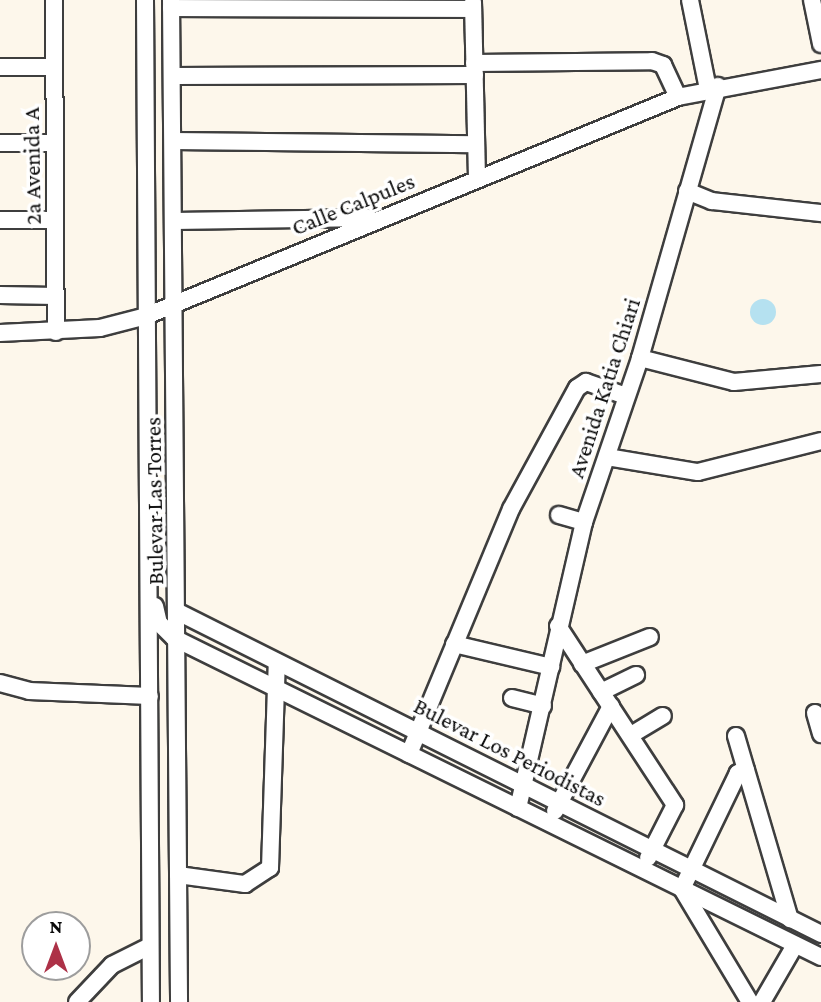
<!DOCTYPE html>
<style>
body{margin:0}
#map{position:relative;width:821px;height:1002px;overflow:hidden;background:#fdf7eb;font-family:"Crimson Pro",serif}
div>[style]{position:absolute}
.water>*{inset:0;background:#b5e1f0}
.round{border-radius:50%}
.roads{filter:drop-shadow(2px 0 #3e3e3e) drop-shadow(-2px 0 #3e3e3e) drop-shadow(0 2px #3e3e3e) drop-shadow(0 -2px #3e3e3e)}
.minor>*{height:16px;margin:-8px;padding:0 8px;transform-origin:8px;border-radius:8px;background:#fff}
span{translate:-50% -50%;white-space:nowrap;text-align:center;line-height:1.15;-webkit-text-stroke:7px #fff;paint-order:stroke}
.street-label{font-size:23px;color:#0b0b0b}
.north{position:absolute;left:21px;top:911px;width:70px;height:70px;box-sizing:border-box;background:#fff;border:2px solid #9d9d9d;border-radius:50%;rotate:0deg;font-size:19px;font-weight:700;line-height:28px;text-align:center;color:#0b0b0b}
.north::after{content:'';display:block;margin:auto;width:24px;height:32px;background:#ad3147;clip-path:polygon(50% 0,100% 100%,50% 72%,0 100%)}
</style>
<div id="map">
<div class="water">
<i class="round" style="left:750px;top:299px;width:26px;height:26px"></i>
</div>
<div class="roads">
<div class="minor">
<i style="left:54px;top:0;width:332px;rotate:89.7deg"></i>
<i style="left:145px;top:0;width:1002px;rotate:89.66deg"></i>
<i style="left:171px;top:0;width:1002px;rotate:89.54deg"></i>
<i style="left:690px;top:0;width:91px;rotate:78.6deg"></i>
<i style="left:812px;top:0;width:45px;rotate:78.4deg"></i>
<i style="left:473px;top:2px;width:176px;rotate:88.7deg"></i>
<i style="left:171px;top:8px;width:302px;rotate:0.2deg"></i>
<i style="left:474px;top:63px;width:178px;rotate:-0.6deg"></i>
<i style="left:652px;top:61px;width:12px;rotate:20deg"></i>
<i style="left:663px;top:65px;width:35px;rotate:65deg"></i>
<i style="left:0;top:67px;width:53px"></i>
<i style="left:172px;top:76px;width:303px;rotate:-0.2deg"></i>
<i style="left:173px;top:141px;width:303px;rotate:0.6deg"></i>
<i style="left:0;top:143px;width:54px"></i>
<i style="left:687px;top:191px;width:27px;rotate:22deg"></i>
<i style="left:712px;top:201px;width:110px;rotate:6.3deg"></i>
<i style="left:0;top:220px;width:55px"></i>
<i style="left:174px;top:221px;width:195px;rotate:-0.9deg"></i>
<i style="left:0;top:295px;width:56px;rotate:1deg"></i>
<i style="left:0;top:333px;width:100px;rotate:-2.9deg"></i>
<i style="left:100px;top:328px;width:48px;rotate:-14.6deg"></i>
<i style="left:146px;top:316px;width:575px;rotate:-22.37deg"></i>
<i style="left:678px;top:97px;width:146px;rotate:-10.7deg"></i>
<i style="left:640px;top:358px;width:97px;rotate:14.3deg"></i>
<i style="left:734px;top:382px;width:87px;rotate:-5.3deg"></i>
<i style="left:607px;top:457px;width:92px;rotate:9.4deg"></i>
<i style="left:698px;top:472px;width:127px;rotate:-14.1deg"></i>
<i style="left:559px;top:515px;width:26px;rotate:16deg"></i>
<i style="left:155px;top:606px;width:17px;rotate:77deg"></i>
<i style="left:159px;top:623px;width:21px;rotate:45deg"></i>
<i style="left:174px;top:638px;width:721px;rotate:26.25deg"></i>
<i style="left:178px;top:612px;width:719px;rotate:26.6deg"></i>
<i style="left:558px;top:626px;width:214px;rotate:56.8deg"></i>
<i style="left:675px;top:805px;width:59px;rotate:117deg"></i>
<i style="left:454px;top:644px;width:100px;rotate:13.3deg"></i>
<i style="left:582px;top:664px;width:73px;rotate:-21.7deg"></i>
<i style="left:0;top:683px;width:30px;rotate:15deg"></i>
<i style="left:29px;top:691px;width:121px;rotate:2.4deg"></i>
<i style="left:601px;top:692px;width:39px;rotate:-26deg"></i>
<i style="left:512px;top:698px;width:32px;rotate:14deg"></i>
<i style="left:815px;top:713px;width:22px;rotate:74deg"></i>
<i style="left:631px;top:735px;width:37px;rotate:-31deg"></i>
<i style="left:736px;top:736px;width:191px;rotate:73.6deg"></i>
<i style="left:409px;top:754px;width:265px;rotate:-67.4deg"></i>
<i style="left:511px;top:509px;width:138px;rotate:-61.4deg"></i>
<i style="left:577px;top:388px;width:11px;rotate:-34deg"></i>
<i style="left:586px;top:382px;width:42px;rotate:19.3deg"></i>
<i style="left:746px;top:770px;width:9px;rotate:159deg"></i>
<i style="left:738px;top:773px;width:129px;rotate:115.8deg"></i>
<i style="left:682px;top:889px;width:132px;rotate:59deg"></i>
<i style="left:518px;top:808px;width:294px;rotate:-77deg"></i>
<i style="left:584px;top:522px;width:173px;rotate:-71.1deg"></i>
<i style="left:640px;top:358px;width:283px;rotate:-74deg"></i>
<i style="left:555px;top:811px;width:119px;rotate:-61.9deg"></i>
<i style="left:178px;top:875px;width:68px;rotate:7.7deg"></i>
<i style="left:245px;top:884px;width:30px;rotate:-33deg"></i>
<i style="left:270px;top:868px;width:206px;rotate:-88.1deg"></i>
<i style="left:77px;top:1002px;width:51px;rotate:-46.6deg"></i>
<i style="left:112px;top:965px;width:42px;rotate:-26.6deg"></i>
<i style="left:762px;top:1002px;width:66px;rotate:-59.9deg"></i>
</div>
</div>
<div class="street-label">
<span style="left:32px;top:166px;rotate:-91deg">2a Avenida A</span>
<span style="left:353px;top:204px;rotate:-22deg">Calle Calpules</span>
<span style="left:604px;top:388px;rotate:-72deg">Avenida Katia Chiari</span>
<span style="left:154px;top:501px;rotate:-91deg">Bulevar Las Torres</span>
<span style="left:510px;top:752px;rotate:27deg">Bulevar Los Periodistas</span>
</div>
<div class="north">N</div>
</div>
